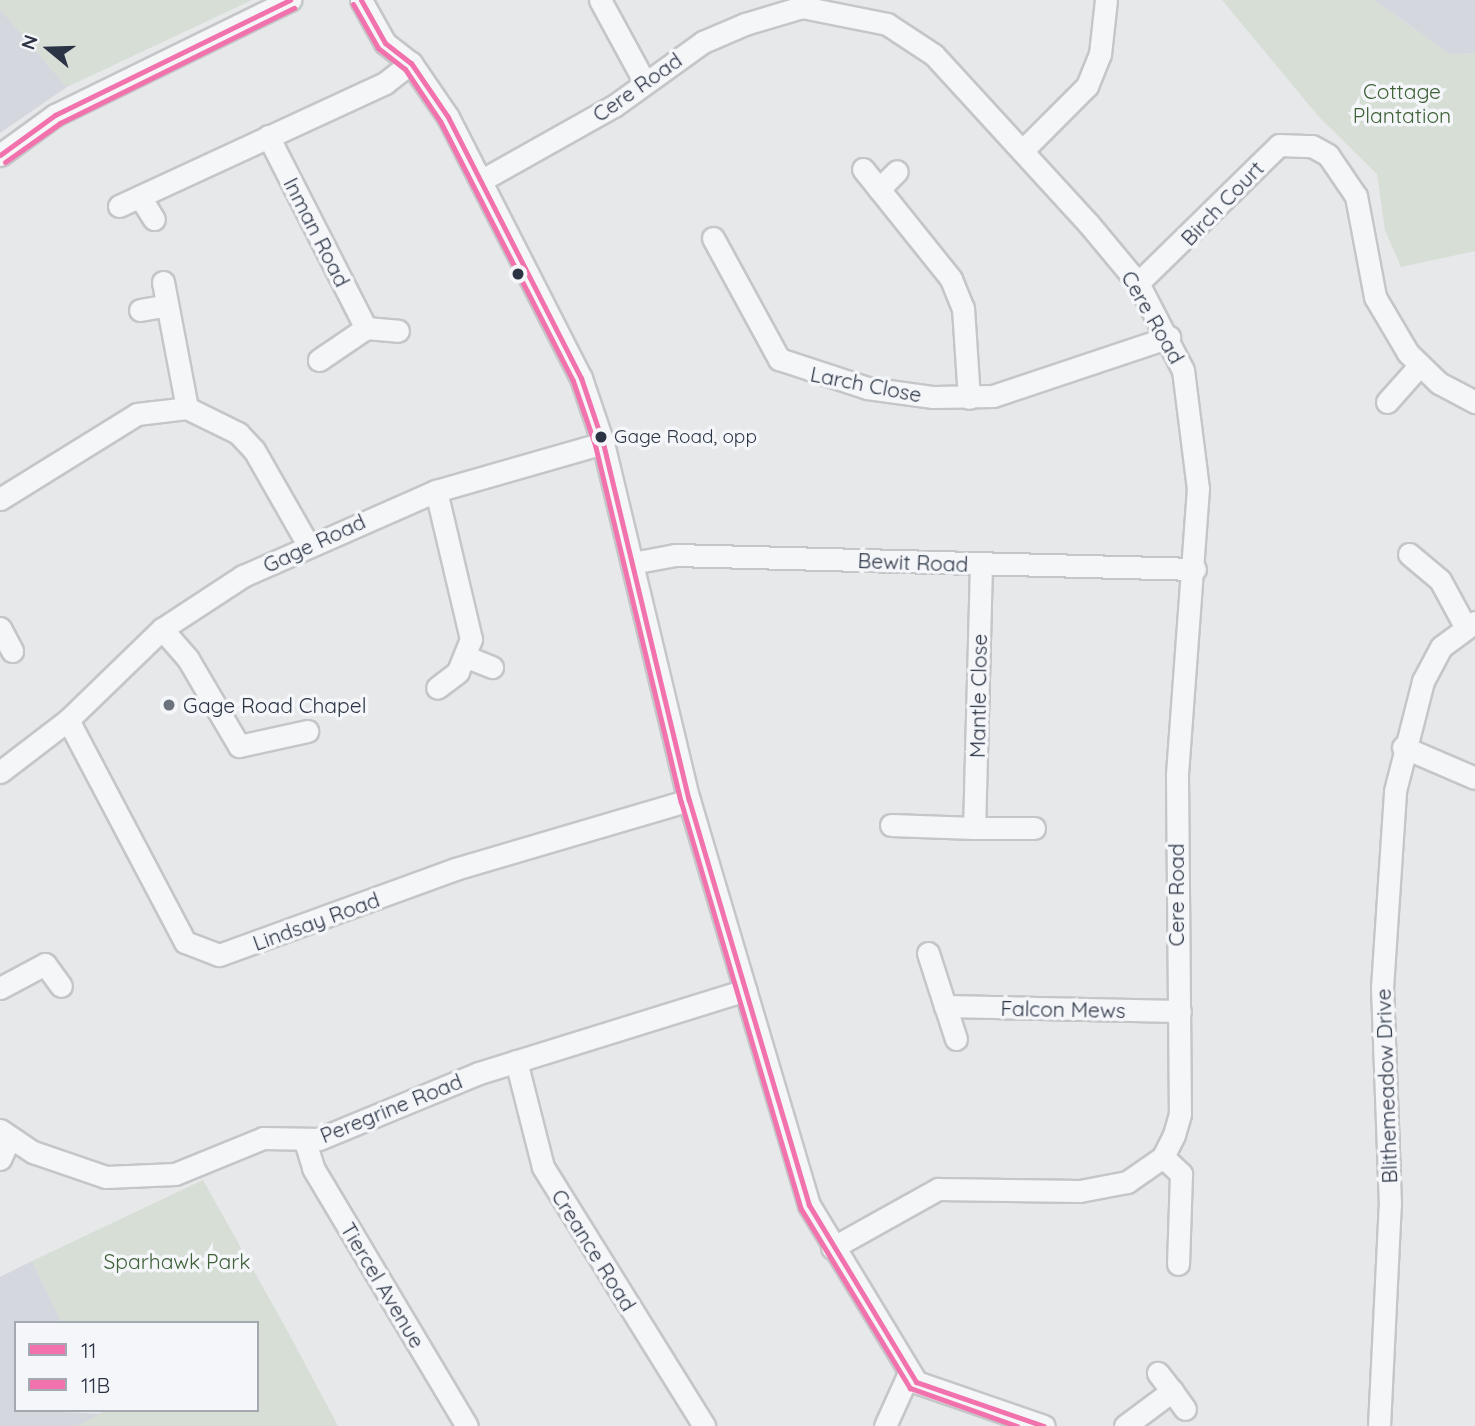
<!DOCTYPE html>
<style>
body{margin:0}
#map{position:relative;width:1475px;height:1426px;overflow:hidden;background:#e6e8ea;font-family:Quicksand,sans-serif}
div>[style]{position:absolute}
.built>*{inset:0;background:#d4d7dd}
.green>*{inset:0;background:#d6ded6}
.roads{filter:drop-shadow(2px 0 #c4c6c8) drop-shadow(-2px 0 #c4c6c8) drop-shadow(0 2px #c4c6c8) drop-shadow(0 -2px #c4c6c8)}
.minor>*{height:21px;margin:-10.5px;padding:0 10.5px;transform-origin:10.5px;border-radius:10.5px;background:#f5f6f7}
.bus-1>*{height:5px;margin:-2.5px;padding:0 2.5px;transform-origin:2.5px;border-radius:2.5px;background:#f172ac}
.bus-2>*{height:5px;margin:-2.5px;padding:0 2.5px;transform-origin:2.5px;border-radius:2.5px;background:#f172ac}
.dots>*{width:19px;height:19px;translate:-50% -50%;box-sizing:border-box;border:4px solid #f4f6f9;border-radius:50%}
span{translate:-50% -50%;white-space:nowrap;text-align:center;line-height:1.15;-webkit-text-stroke:7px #f4f6f9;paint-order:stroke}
.bus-label{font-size:19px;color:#2b3445}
.left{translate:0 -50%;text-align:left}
.street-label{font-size:21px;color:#2b3445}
.park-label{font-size:21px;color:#3f6138}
.poi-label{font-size:21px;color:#2b3445}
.legend{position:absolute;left:14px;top:1321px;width:245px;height:91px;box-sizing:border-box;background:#f4f6f9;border:2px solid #a4a8b1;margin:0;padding:9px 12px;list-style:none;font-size:21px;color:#2b3445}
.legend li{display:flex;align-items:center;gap:14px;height:35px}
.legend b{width:35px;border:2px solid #a4a8b1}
.north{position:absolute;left:14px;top:14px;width:70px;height:70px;-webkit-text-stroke:5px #f4f6f9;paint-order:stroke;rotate:289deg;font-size:19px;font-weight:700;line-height:28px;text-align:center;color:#2b3445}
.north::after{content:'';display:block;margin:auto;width:24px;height:32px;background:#2b3445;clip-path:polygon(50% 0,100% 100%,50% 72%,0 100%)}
</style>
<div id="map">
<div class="built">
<i style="clip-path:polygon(1374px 0,1475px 0,1475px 53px,1451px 55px)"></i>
<i style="clip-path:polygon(0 9px,67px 87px,0 133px)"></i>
<i style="clip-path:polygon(32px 1261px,62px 1323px,16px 1323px,16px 1410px,107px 1414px,78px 1426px,0 1426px,0 1277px)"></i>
</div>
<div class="green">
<i style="clip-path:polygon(0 0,252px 0,67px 87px,0 9px)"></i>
<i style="clip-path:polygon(1222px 0,1374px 0,1451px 55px,1475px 53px,1475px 251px,1401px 267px,1385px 230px,1377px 174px,1319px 117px)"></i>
<i style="clip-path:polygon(203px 1180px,288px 1332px,338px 1426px,78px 1426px,106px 1410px,257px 1410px,257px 1323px,62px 1323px,32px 1261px)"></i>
</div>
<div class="roads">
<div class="minor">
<i style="left:361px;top:0;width:49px;rotate:60.8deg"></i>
<i style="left:385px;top:43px;width:33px;rotate:38deg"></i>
<i style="left:411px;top:63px;width:65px;rotate:55.6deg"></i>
<i style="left:448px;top:117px;width:293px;rotate:63deg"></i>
<i style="left:581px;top:378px;width:69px;rotate:71.3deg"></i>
<i style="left:603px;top:443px;width:367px;rotate:76.5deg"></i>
<i style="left:689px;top:800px;width:422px;rotate:73.5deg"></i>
<i style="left:809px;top:1205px;width:207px;rotate:58.8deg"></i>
<i style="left:916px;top:1382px;width:135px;rotate:19deg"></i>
<i style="left:600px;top:0;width:92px;rotate:61.5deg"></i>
<i style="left:268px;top:136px;width:216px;rotate:63deg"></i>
<i style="left:366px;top:328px;width:57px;rotate:145.8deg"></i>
<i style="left:1022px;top:151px;width:92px;rotate:-45deg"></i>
<i style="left:1087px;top:86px;width:35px;rotate:-68deg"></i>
<i style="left:1100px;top:54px;width:54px;rotate:-83.7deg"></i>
<i style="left:0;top:155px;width:68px;rotate:-36deg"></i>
<i style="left:55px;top:115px;width:262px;rotate:-26.1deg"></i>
<i style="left:863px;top:169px;width:141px;rotate:51.3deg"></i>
<i style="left:951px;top:279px;width:31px;rotate:68deg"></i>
<i style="left:963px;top:308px;width:90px;rotate:86.2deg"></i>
<i style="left:482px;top:180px;width:151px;rotate:-29.3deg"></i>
<i style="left:614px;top:106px;width:110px;rotate:-35.7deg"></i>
<i style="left:703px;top:42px;width:46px;rotate:-23.2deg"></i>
<i style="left:745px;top:24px;width:59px;rotate:-16.6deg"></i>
<i style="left:802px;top:7px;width:87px;rotate:11.3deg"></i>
<i style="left:887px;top:24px;width:56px;rotate:33.4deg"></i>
<i style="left:934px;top:55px;width:228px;rotate:47.5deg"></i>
<i style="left:1088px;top:223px;width:78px;rotate:50.2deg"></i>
<i style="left:1138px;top:283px;width:98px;rotate:62.7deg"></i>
<i style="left:1183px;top:370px;width:119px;rotate:82.8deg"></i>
<i style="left:1198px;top:488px;width:288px;rotate:94.2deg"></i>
<i style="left:1177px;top:775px;width:339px;rotate:89.5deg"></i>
<i style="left:1180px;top:1114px;width:22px;rotate:106deg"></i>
<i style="left:1174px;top:1135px;width:25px;rotate:117deg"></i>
<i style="left:1163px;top:1157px;width:44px;rotate:145.2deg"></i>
<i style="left:1127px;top:1182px;width:48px;rotate:169.2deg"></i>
<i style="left:1080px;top:1191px;width:142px;rotate:-179.2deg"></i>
<i style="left:938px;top:1189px;width:121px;rotate:150.9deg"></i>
<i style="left:879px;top:189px;width:25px;rotate:-45deg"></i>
<i style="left:140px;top:197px;width:26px;rotate:58deg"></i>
<i style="left:119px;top:206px;width:293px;rotate:-24.8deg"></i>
<i style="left:385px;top:83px;width:33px;rotate:-38deg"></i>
<i style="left:713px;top:238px;width:138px;rotate:61.4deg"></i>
<i style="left:779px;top:359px;width:93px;rotate:18.2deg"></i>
<i style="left:867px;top:388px;width:67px;rotate:7.8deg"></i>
<i style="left:933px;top:397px;width:60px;rotate:-1deg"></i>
<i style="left:993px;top:396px;width:186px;rotate:-18.5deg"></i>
<i style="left:163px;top:282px;width:128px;rotate:79.2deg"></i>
<i style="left:1138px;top:283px;width:197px;rotate:-44.4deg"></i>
<i style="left:1279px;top:145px;width:33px;rotate:2deg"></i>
<i style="left:1312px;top:146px;width:18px;rotate:29deg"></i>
<i style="left:1328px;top:155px;width:50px;rotate:55.7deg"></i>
<i style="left:1356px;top:196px;width:103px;rotate:79.3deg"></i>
<i style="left:1375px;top:297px;width:65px;rotate:59.5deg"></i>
<i style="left:1408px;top:353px;width:43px;rotate:44.1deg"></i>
<i style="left:1439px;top:383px;width:41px;rotate:27.8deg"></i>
<i style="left:140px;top:310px;width:27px;rotate:-10deg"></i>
<i style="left:366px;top:328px;width:32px;rotate:5deg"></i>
<i style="left:1387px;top:402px;width:48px;rotate:-48.4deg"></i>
<i style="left:436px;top:491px;width:152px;rotate:76.7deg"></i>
<i style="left:471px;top:639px;width:35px;rotate:112deg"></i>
<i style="left:458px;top:672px;width:26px;rotate:143deg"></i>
<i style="left:0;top:499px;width:161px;rotate:-31.8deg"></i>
<i style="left:137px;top:414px;width:50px;rotate:-6.8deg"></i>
<i style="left:187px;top:408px;width:57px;rotate:26.1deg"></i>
<i style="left:238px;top:433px;width:23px;rotate:47deg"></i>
<i style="left:254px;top:450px;width:107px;rotate:60.3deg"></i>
<i style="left:1409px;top:554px;width:40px;rotate:40deg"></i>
<i style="left:1440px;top:580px;width:52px;rotate:61.5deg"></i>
<i style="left:632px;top:563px;width:44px;rotate:-10.5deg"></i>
<i style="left:675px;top:555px;width:520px;rotate:1.54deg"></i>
<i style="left:981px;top:564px;width:264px;rotate:91.5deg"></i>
<i style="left:974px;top:828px;width:60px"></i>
<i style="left:0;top:628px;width:26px;rotate:62deg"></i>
<i style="left:162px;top:629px;width:40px;rotate:49deg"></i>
<i style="left:188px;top:659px;width:101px;rotate:59.6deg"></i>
<i style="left:239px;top:746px;width:70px;rotate:-12.4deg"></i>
<i style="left:467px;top:657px;width:27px;rotate:22deg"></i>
<i style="left:68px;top:720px;width:251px;rotate:62.2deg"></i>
<i style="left:185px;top:942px;width:36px;rotate:21deg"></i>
<i style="left:219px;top:955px;width:251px;rotate:-20deg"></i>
<i style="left:455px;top:869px;width:244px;rotate:-16.4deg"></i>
<i style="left:1403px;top:747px;width:78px;rotate:23.3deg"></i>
<i style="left:0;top:772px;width:86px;rotate:-37.4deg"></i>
<i style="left:68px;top:720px;width:131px;rotate:-44.1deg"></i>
<i style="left:162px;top:629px;width:97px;rotate:-33.2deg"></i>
<i style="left:243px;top:576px;width:211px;rotate:-23.8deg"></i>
<i style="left:436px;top:491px;width:174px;rotate:-16deg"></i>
<i style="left:891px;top:825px;width:83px;rotate:2.1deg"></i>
<i style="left:928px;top:953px;width:56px;rotate:72.2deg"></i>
<i style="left:0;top:988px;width:51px;rotate:-28.1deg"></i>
<i style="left:45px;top:964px;width:27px;rotate:54deg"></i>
<i style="left:956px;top:1039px;width:35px;rotate:-108deg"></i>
<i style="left:945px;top:1006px;width:235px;rotate:1.2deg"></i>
<i style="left:516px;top:1061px;width:109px;rotate:75.7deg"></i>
<i style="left:543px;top:1167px;width:305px;rotate:58.1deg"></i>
<i style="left:0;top:1130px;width:40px;rotate:34deg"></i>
<i style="left:33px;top:1152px;width:77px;rotate:18.9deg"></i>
<i style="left:106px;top:1177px;width:69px;rotate:-2.5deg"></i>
<i style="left:175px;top:1174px;width:95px;rotate:-22.2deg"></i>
<i style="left:263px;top:1138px;width:56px;rotate:1deg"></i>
<i style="left:319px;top:1139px;width:173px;rotate:-22.4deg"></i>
<i style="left:479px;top:1073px;width:279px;rotate:-17.3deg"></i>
<i style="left:305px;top:1141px;width:28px;rotate:73deg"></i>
<i style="left:313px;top:1168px;width:300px;rotate:59.2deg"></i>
<i style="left:1163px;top:1157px;width:25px;rotate:43deg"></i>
<i style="left:1181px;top:1174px;width:90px;rotate:91.9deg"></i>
<i style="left:0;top:1159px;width:23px;rotate:-65deg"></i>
<i style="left:1172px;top:1391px;width:22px;rotate:54deg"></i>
<i style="left:885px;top:1426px;width:58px;rotate:-65.6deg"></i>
<i style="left:1125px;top:1426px;width:59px;rotate:-36.7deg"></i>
<i style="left:1172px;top:1391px;width:23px;rotate:-128deg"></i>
<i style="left:1379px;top:1426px;width:221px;rotate:-87.2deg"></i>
<i style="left:1390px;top:1205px;width:217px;rotate:-92.1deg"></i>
<i style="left:1382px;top:988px;width:197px;rotate:-86.2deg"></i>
<i style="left:1395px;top:791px;width:114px;rotate:-75.7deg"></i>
<i style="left:1423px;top:681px;width:38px;rotate:-62deg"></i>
<i style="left:1441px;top:647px;width:42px;rotate:-36.3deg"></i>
</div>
</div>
<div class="bus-1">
<i style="left:361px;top:0;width:49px;rotate:60.8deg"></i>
<i style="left:385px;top:43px;width:33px;rotate:38deg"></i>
<i style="left:411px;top:63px;width:65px;rotate:55.6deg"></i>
<i style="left:448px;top:117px;width:293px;rotate:63deg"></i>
<i style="left:581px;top:378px;width:69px;rotate:71.3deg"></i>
<i style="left:603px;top:443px;width:367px;rotate:76.5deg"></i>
<i style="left:689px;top:800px;width:422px;rotate:73.5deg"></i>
<i style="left:809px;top:1205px;width:207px;rotate:58.8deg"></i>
<i style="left:916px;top:1382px;width:135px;rotate:19deg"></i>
<i style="left:0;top:155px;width:68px;rotate:-36deg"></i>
<i style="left:55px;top:115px;width:262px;rotate:-26.1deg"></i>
</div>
<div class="bus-2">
<i style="left:353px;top:4px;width:51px;rotate:60.4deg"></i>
<i style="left:378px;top:48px;width:34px;rotate:38deg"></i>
<i style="left:405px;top:69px;width:63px;rotate:56.1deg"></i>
<i style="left:440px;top:121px;width:292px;rotate:62.9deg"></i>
<i style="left:573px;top:381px;width:68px;rotate:71deg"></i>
<i style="left:595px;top:445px;width:367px;rotate:76.5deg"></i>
<i style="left:681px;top:802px;width:424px;rotate:73.6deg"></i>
<i style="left:801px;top:1209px;width:210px;rotate:58.7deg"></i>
<i style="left:910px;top:1388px;width:114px;rotate:19.6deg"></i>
<i style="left:5px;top:162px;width:67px;rotate:-35.3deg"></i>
<i style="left:60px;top:123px;width:261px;rotate:-26.2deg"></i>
</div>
<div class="dots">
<i style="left:518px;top:274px;background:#2b3445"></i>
<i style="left:601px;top:437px;background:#2b3445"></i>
<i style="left:169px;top:705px;background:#6c737f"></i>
</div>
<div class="bus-label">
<span class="left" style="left:614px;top:437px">Gage Road, opp</span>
</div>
<div class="street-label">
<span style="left:637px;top:87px;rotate:-35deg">Cere Road</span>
<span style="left:1222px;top:203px;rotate:-46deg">Birch Court</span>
<span style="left:317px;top:232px;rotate:63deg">Inman Road</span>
<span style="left:1153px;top:317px;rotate:60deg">Cere Road</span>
<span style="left:866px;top:384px;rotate:11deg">Larch Close</span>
<span style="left:314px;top:543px;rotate:-25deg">Gage Road</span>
<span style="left:913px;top:562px;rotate:2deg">Bewit Road</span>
<span style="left:978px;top:696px;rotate:-89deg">Mantle Close</span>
<span style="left:1176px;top:895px;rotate:-90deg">Cere Road</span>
<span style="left:316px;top:921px;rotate:-20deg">Lindsay Road</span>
<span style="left:1063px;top:1009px;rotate:1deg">Falcon Mews</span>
<span style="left:1386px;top:1086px;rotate:-92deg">Blithemeadow Drive</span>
<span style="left:391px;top:1108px;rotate:-22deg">Peregrine Road</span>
<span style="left:594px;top:1250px;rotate:58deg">Creance Road</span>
<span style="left:383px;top:1285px;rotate:59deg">Tiercel Avenue</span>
</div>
<div class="park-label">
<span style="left:1402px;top:103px">Cottage<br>Plantation</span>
<span style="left:177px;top:1261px">Sparhawk Park</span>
</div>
<div class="poi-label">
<span class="left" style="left:183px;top:705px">Gage Road Chapel</span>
</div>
<ul class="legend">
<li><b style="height:9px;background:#f172ac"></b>11</li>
<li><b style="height:9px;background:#f172ac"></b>11B</li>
</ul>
<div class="north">N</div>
</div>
